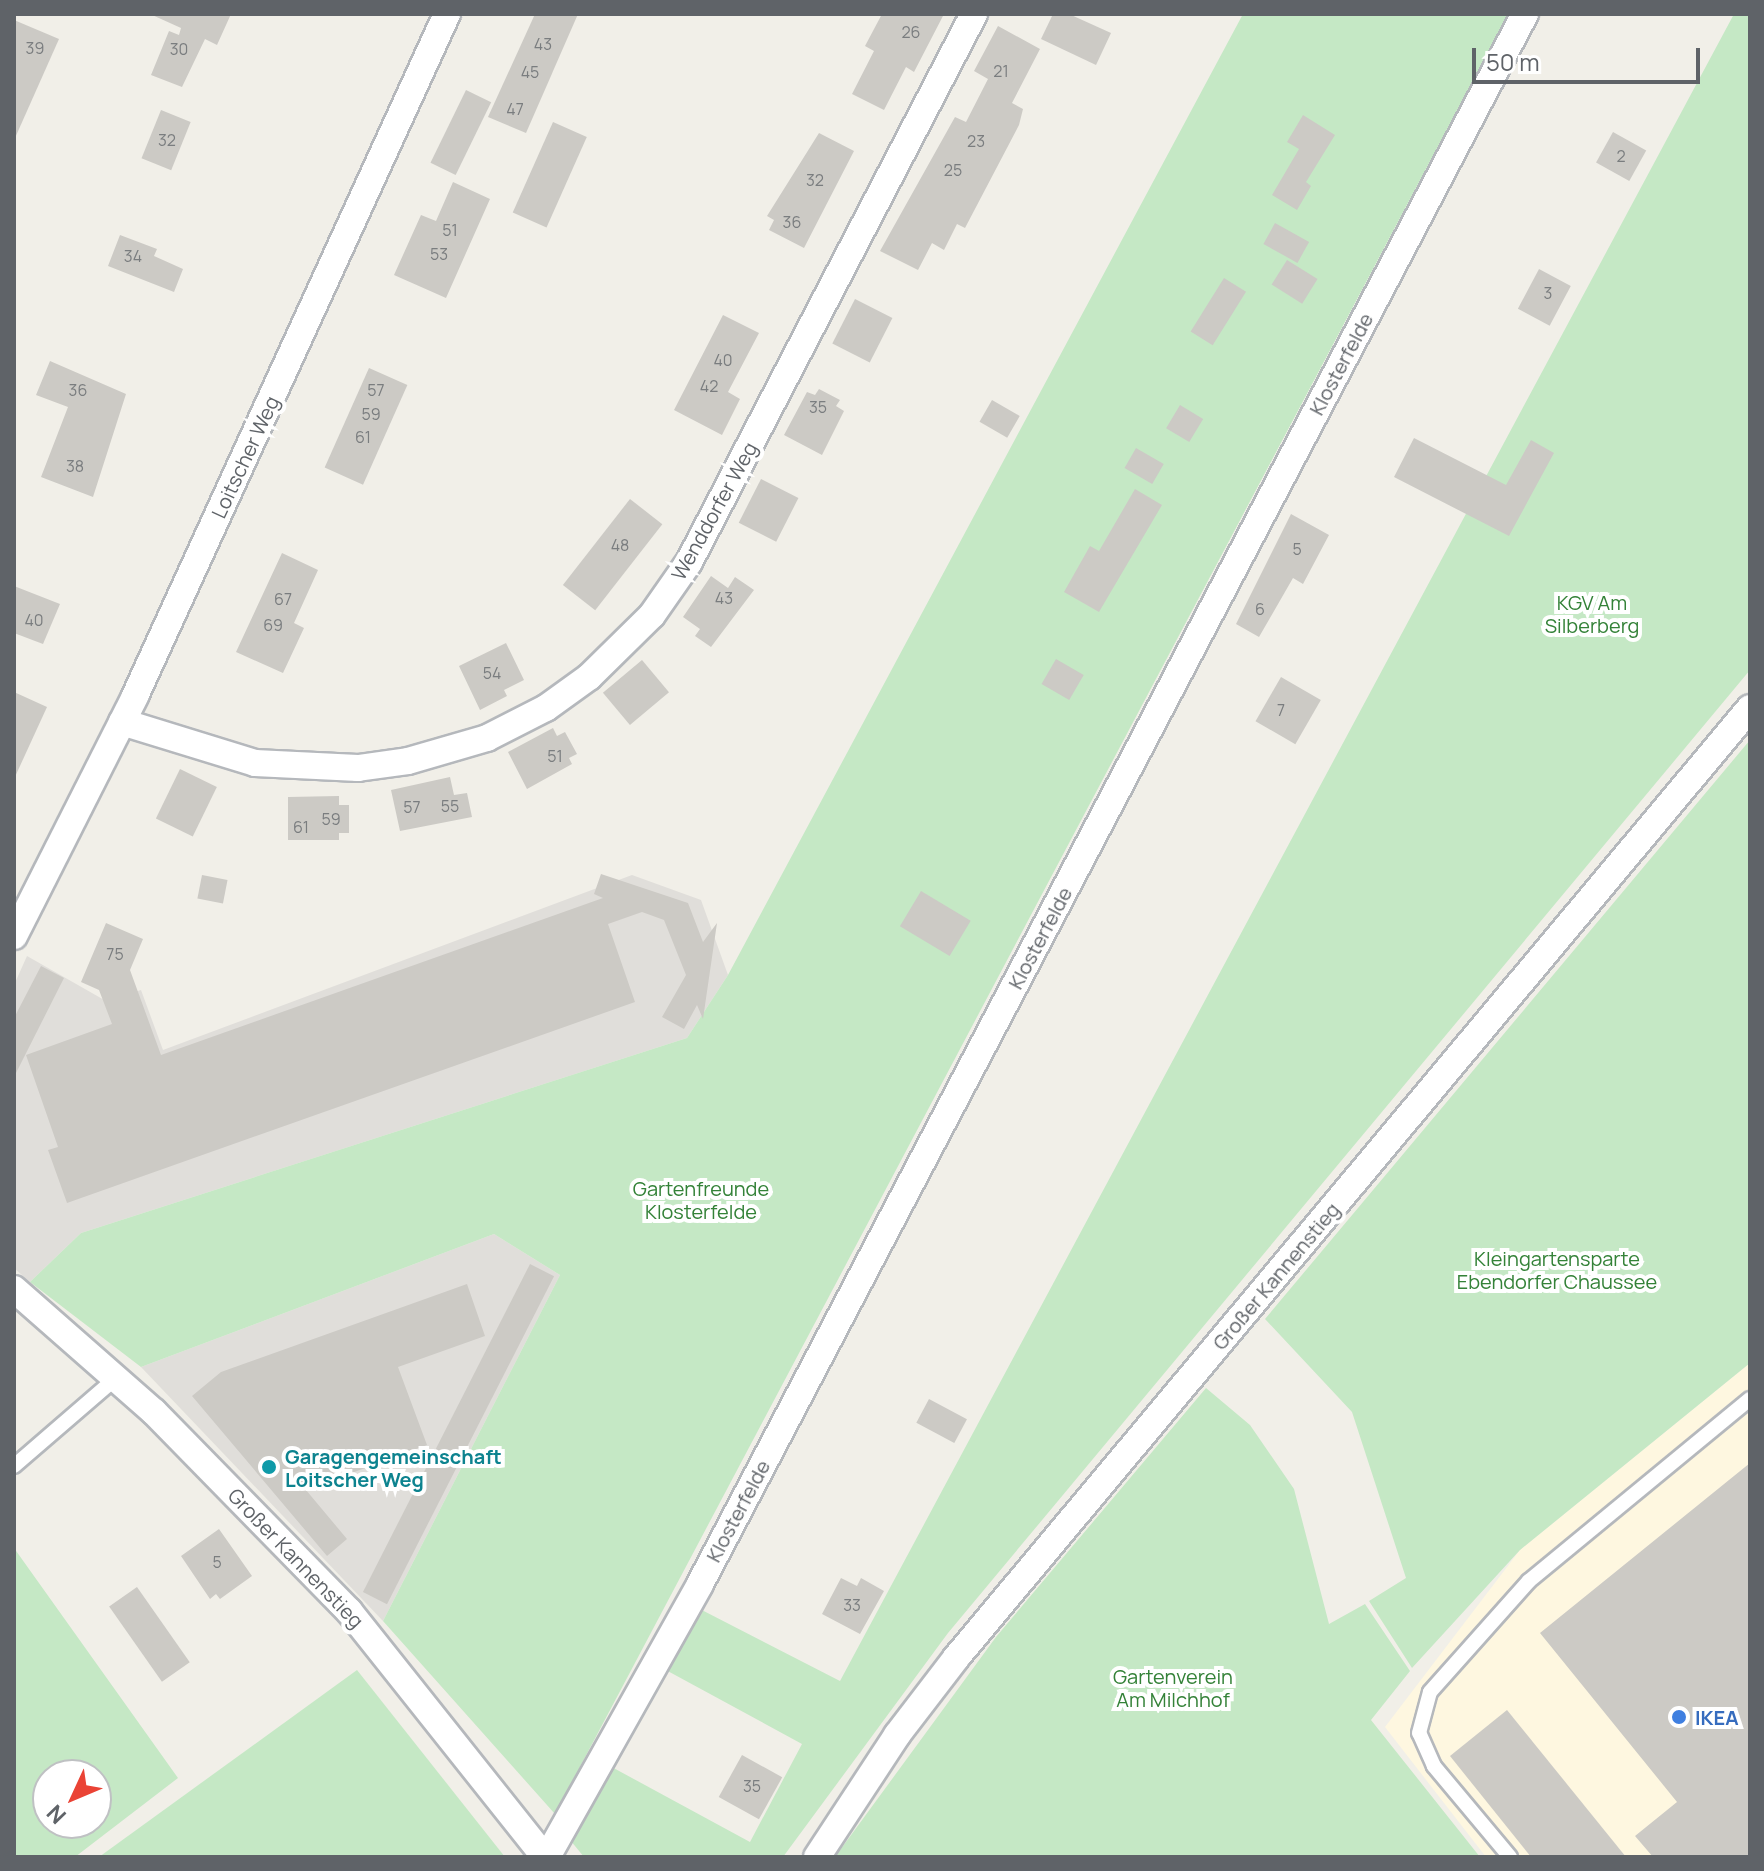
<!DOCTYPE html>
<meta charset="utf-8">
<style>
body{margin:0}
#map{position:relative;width:1764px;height:1871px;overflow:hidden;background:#f1efe8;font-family:Manrope,sans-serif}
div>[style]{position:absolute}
.commercial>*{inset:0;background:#fef7e0}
.industrial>*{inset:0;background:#e0deda}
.green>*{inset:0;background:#c5e8c5}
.building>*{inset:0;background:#cccac5;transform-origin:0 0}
.roads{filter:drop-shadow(2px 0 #b5b8bc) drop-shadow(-2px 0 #b5b8bc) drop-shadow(0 2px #b5b8bc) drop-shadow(0 -2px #b5b8bc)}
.service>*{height:14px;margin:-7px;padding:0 7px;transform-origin:7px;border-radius:7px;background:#fff}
.minor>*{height:26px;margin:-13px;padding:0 13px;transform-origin:13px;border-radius:13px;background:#fff}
.dots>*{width:22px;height:22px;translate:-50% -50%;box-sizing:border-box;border:4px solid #fff;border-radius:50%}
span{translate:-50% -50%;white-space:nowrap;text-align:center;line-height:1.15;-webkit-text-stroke:8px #fff;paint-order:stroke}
.number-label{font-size:16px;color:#7a7d7f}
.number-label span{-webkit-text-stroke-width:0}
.street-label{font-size:20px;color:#5f6368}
.park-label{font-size:20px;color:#348238}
.culture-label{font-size:20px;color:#0d838f;font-weight:700}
.left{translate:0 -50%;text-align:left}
.shop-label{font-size:20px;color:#366cbe;font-weight:700}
.frame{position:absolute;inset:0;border:16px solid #5f6368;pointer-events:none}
.north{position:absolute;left:32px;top:1759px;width:80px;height:80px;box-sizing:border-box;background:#fff;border:2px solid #bfc1c3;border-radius:50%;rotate:226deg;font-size:22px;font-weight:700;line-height:32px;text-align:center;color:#5f6368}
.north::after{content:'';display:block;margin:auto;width:28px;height:36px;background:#ea4335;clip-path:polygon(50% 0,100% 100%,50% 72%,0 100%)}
.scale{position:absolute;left:1472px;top:48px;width:228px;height:36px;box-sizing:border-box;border:4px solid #5f6368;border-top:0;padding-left:10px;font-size:24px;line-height:28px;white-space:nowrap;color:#5f6368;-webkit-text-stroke:6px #fff;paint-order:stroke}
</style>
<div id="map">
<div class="commercial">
<i style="clip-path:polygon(1750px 1363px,1750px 1857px,1486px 1857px,1385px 1727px,1520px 1550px)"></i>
</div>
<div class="industrial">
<i style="clip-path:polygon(632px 875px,701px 900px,728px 975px,687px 1038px,81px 1233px,30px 1282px,14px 1268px,14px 985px,27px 956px,106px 1001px,141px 990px,163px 1050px)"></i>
<i style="clip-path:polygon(494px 1234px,560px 1275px,383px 1621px,141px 1367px)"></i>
</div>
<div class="green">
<i style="clip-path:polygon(1243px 14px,1508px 14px,555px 1814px,383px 1621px,560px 1275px,494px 1234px,141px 1367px,30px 1282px,81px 1233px,687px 1038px,728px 975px)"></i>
<i style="clip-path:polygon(1734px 14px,1750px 14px,1750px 670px,948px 1633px,783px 1857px,584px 1857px,566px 1835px,608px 1765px,750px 1842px,802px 1744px,664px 1669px,694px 1606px,840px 1681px)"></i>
<i style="clip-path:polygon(1750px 740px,1750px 1363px,1520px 1550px,1412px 1668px,1369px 1601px,1406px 1578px,1352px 1412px,1265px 1319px)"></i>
<i style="clip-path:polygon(1206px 1388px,1250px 1425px,1294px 1489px,1329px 1624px,1365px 1604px,1410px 1671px,1371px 1720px,1480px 1857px,835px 1857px,996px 1637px)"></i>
<i style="clip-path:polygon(evenodd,14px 1548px,178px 1778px,75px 1857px,14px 1857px,14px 1548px,96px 1775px,96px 1823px,48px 1823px,48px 1775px,96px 1775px)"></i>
<i style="clip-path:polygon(357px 1670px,505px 1857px,99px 1857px)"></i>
</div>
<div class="building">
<i style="clip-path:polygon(150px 14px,231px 14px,217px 45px,205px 39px,182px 87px,151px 75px,169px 31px,179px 35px,181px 28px)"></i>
<i style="clip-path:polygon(535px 14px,578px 14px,526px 133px,488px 117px)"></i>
<i style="clip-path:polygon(882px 14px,944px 14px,914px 72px,906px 67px,884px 110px,852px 94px,874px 51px,865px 46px)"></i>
<i style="clip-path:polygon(1053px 14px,1069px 14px,1111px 33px,1096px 65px,1041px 39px)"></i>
<i style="clip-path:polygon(14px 20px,59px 39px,15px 138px,14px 138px)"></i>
<i style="clip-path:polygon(998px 26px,1040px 49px,1012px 103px,1023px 109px,1019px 125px,965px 228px,957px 224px,944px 250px,932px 243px,918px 270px,880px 251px,955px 117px,966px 122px,988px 79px,974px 71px)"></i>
<i style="left:466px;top:90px;width:28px;height:81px;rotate:26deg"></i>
<i style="left:161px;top:110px;width:32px;height:52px;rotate:22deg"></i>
<i style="clip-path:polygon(1303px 115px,1335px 135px,1306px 182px,1311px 186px,1297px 210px,1272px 195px,1299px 149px,1287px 142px)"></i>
<i style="left:553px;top:122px;width:37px;height:99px;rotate:24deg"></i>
<i style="left:1613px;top:132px;width:38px;height:35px;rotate:29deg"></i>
<i style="clip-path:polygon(819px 133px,854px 151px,804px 248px,769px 230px,774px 220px,767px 216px)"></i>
<i style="clip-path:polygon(453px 182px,490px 199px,446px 298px,394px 275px,421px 215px,436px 221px)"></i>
<i style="left:1275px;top:223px;width:39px;height:24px;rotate:29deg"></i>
<i style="clip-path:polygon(120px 235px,157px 249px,154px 256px,183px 269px,174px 292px,108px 266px)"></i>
<i style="left:1287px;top:260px;width:36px;height:29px;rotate:32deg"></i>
<i style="left:1539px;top:269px;width:36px;height:45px;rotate:28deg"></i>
<i style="left:1224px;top:278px;width:26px;height:63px;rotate:32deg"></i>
<i style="left:855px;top:299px;width:42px;height:50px;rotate:27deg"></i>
<i style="clip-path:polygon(723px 315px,759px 333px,728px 392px,740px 399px,722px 435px,674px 410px)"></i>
<i style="clip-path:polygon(50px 361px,126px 394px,93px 497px,41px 477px,68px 407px,36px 395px)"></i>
<i style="left:369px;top:368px;width:42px;height:109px;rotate:24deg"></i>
<i style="clip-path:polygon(819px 389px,840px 400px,836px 406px,844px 411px,822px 455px,784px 435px,807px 392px,815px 395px)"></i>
<i style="left:992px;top:400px;width:32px;height:25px;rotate:30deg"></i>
<i style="left:1180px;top:405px;width:27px;height:27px;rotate:31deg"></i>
<i style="clip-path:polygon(1414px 438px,1506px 485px,1531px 440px,1554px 453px,1509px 536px,1394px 477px)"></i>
<i style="left:1136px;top:448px;width:32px;height:23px;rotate:30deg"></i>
<i style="left:761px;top:479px;width:42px;height:49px;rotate:27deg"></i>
<i style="clip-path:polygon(1135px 489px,1162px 505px,1099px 612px,1064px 592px,1090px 546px,1099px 551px)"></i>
<i style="left:630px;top:499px;width:41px;height:109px;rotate:38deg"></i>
<i style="clip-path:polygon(1291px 514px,1329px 535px,1303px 584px,1293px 578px,1259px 637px,1236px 624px)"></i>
<i style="clip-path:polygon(282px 553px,318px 570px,294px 623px,304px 628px,283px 673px,236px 652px)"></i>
<i style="clip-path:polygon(711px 576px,728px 588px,735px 577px,754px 590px,711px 647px,695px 636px,700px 629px,683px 617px)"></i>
<i style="clip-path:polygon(14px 586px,60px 604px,43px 644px,14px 633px)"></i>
<i style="clip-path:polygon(506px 643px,524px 680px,504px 690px,507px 696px,480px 710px,459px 666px)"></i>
<i style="left:1056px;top:659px;width:32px;height:29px;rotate:30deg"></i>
<i style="left:642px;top:660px;width:42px;height:51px;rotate:50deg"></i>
<i style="left:1281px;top:677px;width:46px;height:51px;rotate:30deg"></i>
<i style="clip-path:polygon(14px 692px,47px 707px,14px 779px)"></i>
<i style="clip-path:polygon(553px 728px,557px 736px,565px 732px,577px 754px,569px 758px,572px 764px,527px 789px,508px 752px)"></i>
<i style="left:180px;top:769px;width:41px;height:55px;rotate:26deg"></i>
<i style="clip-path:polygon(450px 777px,454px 795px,467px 793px,472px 817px,400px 831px,391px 790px)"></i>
<i style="clip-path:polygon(339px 796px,339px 805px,349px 805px,349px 833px,339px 833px,339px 840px,288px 840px,288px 797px)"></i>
<i style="clip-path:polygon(601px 874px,688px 903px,703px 942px,717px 923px,703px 1019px,697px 1005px,684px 1029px,662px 1017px,686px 975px,664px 920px,642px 912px,608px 924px,635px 1002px,67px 1203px,48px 1150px,58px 1147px,26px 1055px,112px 1024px,99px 990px,81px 982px,106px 923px,143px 939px,130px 970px,161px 1055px,603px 898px,594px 894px)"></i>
<i style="left:202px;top:875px;width:26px;height:24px;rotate:11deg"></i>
<i style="left:921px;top:891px;width:58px;height:41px;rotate:31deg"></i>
<i style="clip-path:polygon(41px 966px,64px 978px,14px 1077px,14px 1018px)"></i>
<i style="left:530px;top:1264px;width:27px;height:368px;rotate:27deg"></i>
<i style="clip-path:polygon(467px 1284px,485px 1336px,398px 1367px,427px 1445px,306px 1490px,347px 1539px,327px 1556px,192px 1396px,221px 1372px)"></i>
<i style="left:929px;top:1399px;width:43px;height:27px;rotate:28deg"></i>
<i style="clip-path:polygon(1750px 1463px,1750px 1857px,1653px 1857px,1635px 1836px,1677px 1802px,1540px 1633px)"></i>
<i style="clip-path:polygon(219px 1529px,252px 1576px,220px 1599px,216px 1594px,210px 1599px,181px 1556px)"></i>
<i style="clip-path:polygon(841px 1578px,857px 1586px,861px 1578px,884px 1591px,860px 1634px,822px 1614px)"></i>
<i style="left:137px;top:1587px;width:92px;height:34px;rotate:55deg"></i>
<i style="clip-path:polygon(1507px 1710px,1626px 1857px,1531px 1857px,1450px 1756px)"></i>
<i style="left:742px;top:1755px;width:46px;height:48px;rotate:29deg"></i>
</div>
<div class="roads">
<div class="service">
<i style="left:14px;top:1466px;width:136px;rotate:-40.8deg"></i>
<i style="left:1510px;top:1857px;width:119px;rotate:-129.9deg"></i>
<i style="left:1434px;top:1766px;width:36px;rotate:-114deg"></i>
<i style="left:1419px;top:1733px;width:42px;rotate:-75deg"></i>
<i style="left:1430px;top:1692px;width:149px;rotate:-48.3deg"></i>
<i style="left:1529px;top:1581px;width:286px;rotate:-39.5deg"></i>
</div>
<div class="minor">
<i style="left:122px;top:722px;width:139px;rotate:17.1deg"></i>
<i style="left:255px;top:763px;width:103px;rotate:2.8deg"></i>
<i style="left:358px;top:768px;width:50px;rotate:-8deg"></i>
<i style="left:408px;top:761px;width:82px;rotate:-16.2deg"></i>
<i style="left:487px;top:738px;width:66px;rotate:-27deg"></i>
<i style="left:546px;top:708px;width:53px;rotate:-35.8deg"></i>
<i style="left:589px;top:677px;width:88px;rotate:-44.5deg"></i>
<i style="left:652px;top:615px;width:65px;rotate:-55.1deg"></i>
<i style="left:689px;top:562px;width:618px;rotate:-62.52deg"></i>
<i style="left:14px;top:936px;width:269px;rotate:-63.2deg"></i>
<i style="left:135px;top:696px;width:750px;rotate:-65.42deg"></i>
<i style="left:14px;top:1289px;width:186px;rotate:41.3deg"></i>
<i style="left:154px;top:1412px;width:279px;rotate:45.6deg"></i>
<i style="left:349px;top:1611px;width:315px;rotate:51.5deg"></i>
<i style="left:547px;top:1857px;width:313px;rotate:-60.7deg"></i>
<i style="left:700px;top:1584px;width:1774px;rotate:-62.28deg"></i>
<i style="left:817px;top:1857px;width:146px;rotate:-56.7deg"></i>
<i style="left:897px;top:1735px;width:97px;rotate:-52.5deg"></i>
<i style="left:956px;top:1658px;width:1238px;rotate:-50.11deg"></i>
</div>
</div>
<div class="dots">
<i style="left:269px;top:1467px;background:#0f9aa8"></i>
<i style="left:1679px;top:1717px;background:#3f7fe0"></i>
</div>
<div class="number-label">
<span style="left:911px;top:32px">26</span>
<span style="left:543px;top:44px">43</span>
<span style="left:35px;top:48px">39</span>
<span style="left:179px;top:49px">30</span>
<span style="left:1001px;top:71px">21</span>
<span style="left:530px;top:72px">45</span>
<span style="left:515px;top:109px">47</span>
<span style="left:167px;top:140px">32</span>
<span style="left:976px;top:141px">23</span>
<span style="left:1621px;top:156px">2</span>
<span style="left:953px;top:170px">25</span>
<span style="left:815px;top:180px">32</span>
<span style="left:792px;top:222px">36</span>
<span style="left:450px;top:230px">51</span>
<span style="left:439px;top:254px">53</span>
<span style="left:133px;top:256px">34</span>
<span style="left:1548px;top:293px">3</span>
<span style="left:723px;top:360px">40</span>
<span style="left:709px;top:386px">42</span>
<span style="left:78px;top:390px">36</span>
<span style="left:376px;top:390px">57</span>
<span style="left:818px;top:407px">35</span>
<span style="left:371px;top:414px">59</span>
<span style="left:363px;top:437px">61</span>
<span style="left:75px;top:466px">38</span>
<span style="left:620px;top:545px">48</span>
<span style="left:1297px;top:549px">5</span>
<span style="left:724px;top:598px">43</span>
<span style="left:283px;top:599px">67</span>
<span style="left:1260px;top:609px">6</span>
<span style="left:34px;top:620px">40</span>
<span style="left:273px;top:625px">69</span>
<span style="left:492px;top:673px">54</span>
<span style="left:1281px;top:710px">7</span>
<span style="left:555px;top:756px">51</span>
<span style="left:450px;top:806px">55</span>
<span style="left:412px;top:807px">57</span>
<span style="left:331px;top:819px">59</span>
<span style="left:301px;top:827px">61</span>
<span style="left:115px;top:954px">75</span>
<span style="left:217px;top:1562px">5</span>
<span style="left:852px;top:1605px">33</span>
<span style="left:752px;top:1786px">35</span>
</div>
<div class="street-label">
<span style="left:1341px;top:364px;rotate:-62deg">Klosterfelde</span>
<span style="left:245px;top:457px;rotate:-65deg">Loitscher Weg</span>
<span style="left:714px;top:511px;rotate:-61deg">Wenddorfer Weg</span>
<span style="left:1040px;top:938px;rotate:-62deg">Klosterfelde</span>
<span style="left:1276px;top:1276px;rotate:-50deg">Großer Kannenstieg</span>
<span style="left:738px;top:1511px;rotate:-62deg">Klosterfelde</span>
<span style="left:296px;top:1558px;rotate:46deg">Großer Kannenstieg</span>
</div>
<div class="park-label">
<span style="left:1592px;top:614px">KGV Am<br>Silberberg</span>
<span style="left:701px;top:1200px">Gartenfreunde<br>Klosterfelde</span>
<span style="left:1557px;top:1270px">Kleingartensparte<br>Ebendorfer Chaussee</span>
<span style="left:1173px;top:1688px">Gartenverein<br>Am Milchhof</span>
</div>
<div class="culture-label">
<span class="left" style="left:285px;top:1468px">Garagengemeinschaft<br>Loitscher Weg</span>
</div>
<div class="shop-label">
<span class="left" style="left:1695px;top:1717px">IKEA</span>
</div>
<div class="frame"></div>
<div class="north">N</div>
<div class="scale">50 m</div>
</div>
